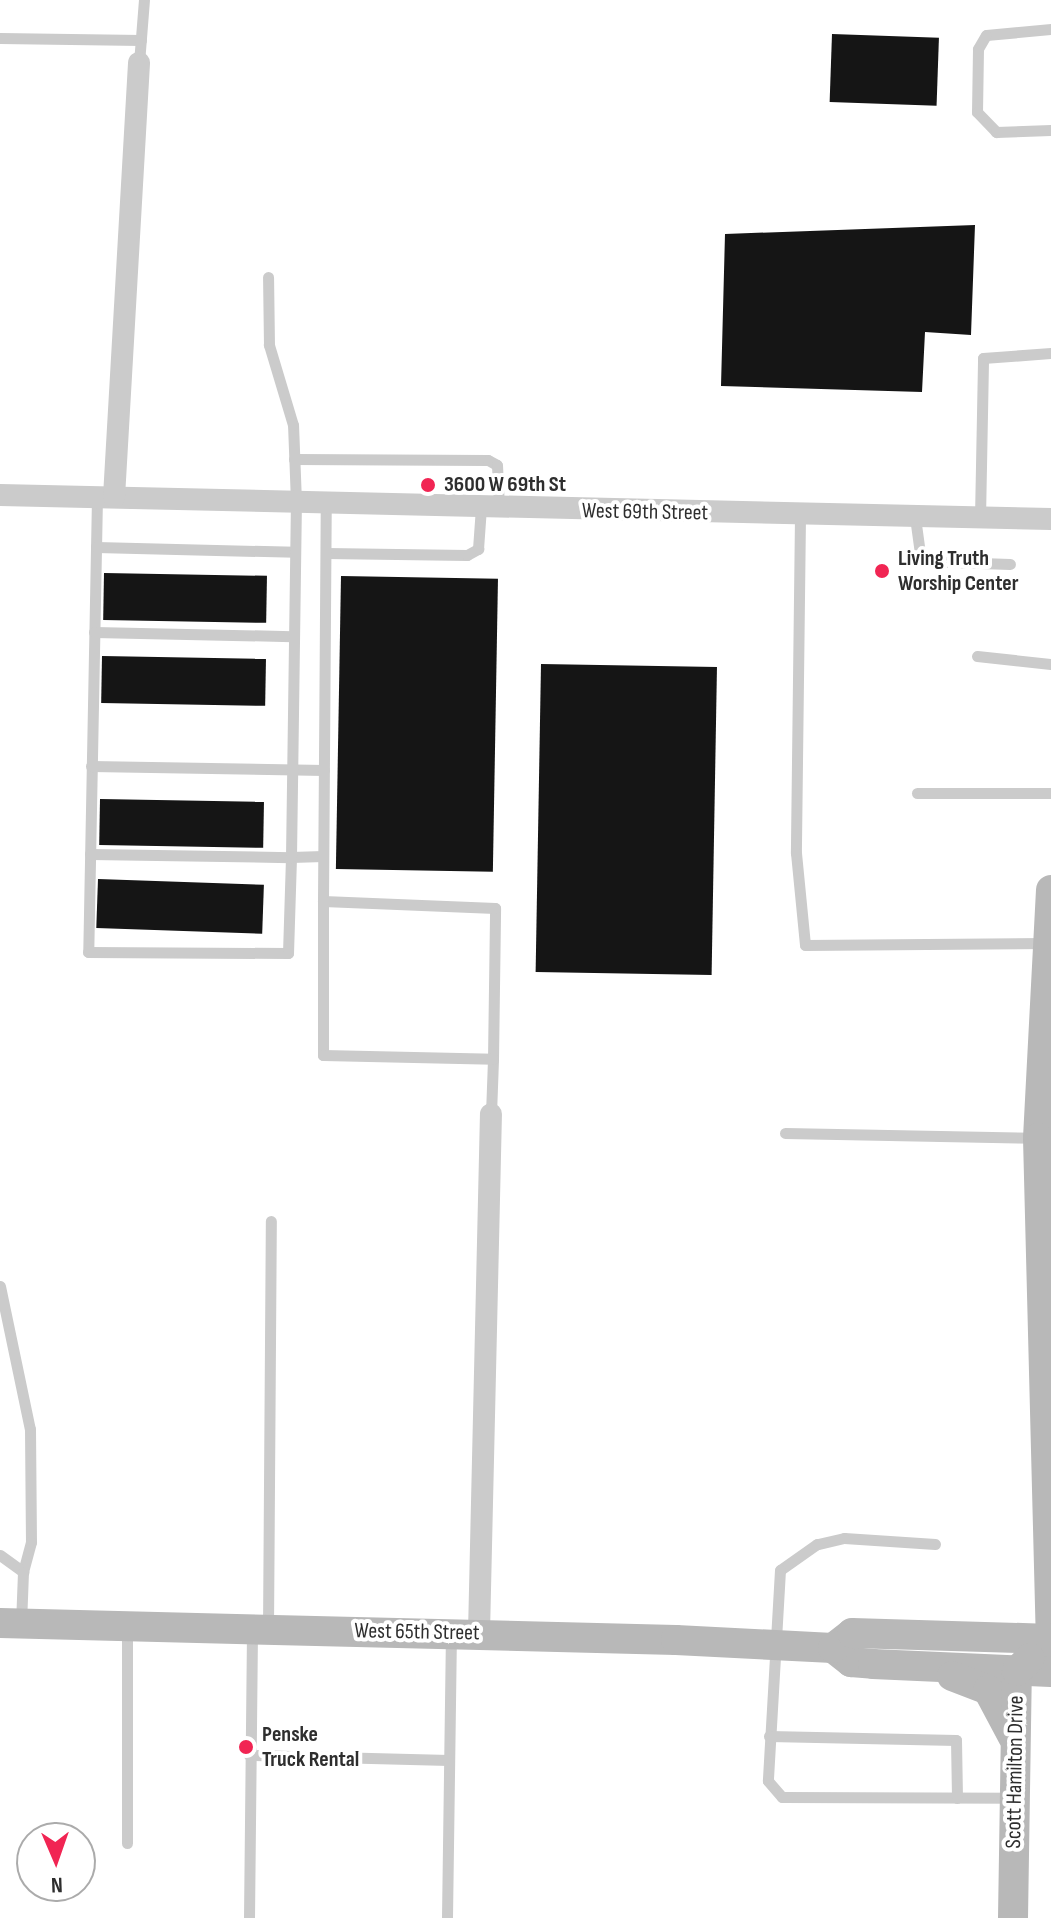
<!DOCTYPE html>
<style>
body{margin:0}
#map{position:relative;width:1051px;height:1918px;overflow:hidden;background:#fff;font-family:"Sofia Sans Condensed",sans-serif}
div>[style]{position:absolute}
.building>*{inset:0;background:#151515;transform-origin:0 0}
.lane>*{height:11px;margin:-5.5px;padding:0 5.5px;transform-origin:5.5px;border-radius:5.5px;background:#cbcbcb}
.street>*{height:22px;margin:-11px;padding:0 11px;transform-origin:11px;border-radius:11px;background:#cbcbcb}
.secondary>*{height:30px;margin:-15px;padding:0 15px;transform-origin:15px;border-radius:15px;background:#b8b8b8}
.dots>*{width:22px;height:22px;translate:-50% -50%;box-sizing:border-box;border:4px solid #fff;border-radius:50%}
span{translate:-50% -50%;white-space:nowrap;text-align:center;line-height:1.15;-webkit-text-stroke:8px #fff;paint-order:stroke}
.poi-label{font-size:22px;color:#2e2e2e;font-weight:700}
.left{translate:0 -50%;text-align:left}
.street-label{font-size:22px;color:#2e2e2e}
.north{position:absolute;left:16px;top:1822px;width:80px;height:80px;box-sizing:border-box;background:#fff;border:2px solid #ababab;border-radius:50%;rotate:178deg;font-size:22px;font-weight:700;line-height:32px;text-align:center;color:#2e2e2e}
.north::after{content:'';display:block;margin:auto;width:28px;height:36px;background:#f12553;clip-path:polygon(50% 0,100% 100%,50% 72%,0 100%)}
</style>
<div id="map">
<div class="building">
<i style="left:832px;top:34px;width:107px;height:68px;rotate:2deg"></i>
<i style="clip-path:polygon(975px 225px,971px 335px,925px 332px,922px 392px,721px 386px,725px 234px)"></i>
<i style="left:104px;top:573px;width:163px;height:47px;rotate:1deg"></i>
<i style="left:341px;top:576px;width:157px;height:293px;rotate:1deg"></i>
<i style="left:102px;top:656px;width:164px;height:47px;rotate:1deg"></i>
<i style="left:541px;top:664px;width:176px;height:308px;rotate:1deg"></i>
<i style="left:100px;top:799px;width:164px;height:46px;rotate:1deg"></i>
<i style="left:98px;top:879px;width:166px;height:49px;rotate:2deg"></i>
</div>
<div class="lane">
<i style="left:1051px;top:29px;width:65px;rotate:174.7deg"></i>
<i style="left:986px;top:35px;width:16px;rotate:120deg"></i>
<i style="left:978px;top:49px;width:63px;rotate:90.9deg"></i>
<i style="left:977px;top:112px;width:28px;rotate:46deg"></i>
<i style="left:996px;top:132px;width:55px;rotate:-2.1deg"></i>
<i style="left:0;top:38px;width:141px;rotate:0.8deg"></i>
<i style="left:139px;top:63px;width:63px;rotate:-85.5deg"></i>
<i style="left:294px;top:459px;width:194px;rotate:0.3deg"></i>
<i style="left:488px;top:460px;width:10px;rotate:29deg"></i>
<i style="left:497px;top:465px;width:42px;rotate:87.3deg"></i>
<i style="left:97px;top:497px;width:455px;rotate:91.1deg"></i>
<i style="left:88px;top:952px;width:200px;rotate:0.3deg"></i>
<i style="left:288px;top:953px;width:96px;rotate:-88.2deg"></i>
<i style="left:291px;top:857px;width:32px;rotate:-2deg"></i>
<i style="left:800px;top:516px;width:337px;rotate:90.7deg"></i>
<i style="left:796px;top:853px;width:92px;rotate:84.4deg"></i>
<i style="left:805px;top:945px;width:241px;rotate:-0.5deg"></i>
<i style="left:915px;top:517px;width:44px;rotate:82.2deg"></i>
<i style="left:921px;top:561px;width:89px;rotate:1.9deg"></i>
<i style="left:980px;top:518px;width:160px;rotate:-88.9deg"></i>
<i style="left:983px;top:358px;width:68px;rotate:-4.2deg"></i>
<i style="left:96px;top:547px;width:199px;rotate:1.4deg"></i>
<i style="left:326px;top:553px;width:141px;rotate:0.8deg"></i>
<i style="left:467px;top:555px;width:13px;rotate:-29deg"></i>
<i style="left:478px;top:549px;width:42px;rotate:-85.9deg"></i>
<i style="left:94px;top:632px;width:198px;rotate:1.2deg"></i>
<i style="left:977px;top:656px;width:74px;rotate:6.2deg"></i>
<i style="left:91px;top:766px;width:233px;rotate:1deg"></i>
<i style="left:917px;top:793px;width:134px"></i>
<i style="left:90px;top:854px;width:201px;rotate:0.9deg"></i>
<i style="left:291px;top:857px;width:355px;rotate:-89.2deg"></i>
<i style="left:296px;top:502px;width:77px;rotate:-92.2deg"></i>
<i style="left:293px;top:425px;width:84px;rotate:-106.7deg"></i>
<i style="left:269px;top:345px;width:68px;rotate:-90.8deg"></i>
<i style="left:323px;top:901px;width:398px;rotate:-89.6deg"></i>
<i style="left:491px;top:1114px;width:55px;rotate:-87.9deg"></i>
<i style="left:493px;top:1059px;width:151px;rotate:-89.2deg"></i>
<i style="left:495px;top:908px;width:172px;rotate:-177.7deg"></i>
<i style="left:323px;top:901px;width:154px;rotate:90deg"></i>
<i style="left:323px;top:1055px;width:170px;rotate:1.3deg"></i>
<i style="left:785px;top:1133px;width:253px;rotate:1.1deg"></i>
<i style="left:0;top:1286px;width:146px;rotate:78.2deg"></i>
<i style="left:30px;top:1429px;width:113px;rotate:89.5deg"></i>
<i style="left:31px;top:1542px;width:31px;rotate:105deg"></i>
<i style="left:935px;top:1544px;width:91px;rotate:-176.2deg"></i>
<i style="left:844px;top:1538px;width:28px;rotate:167deg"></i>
<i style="left:817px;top:1544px;width:45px;rotate:144.9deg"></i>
<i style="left:780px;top:1570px;width:211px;rotate:93.3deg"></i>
<i style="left:768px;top:1781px;width:21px;rotate:49deg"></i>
<i style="left:782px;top:1797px;width:232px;rotate:0.2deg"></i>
<i style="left:0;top:1555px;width:29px;rotate:36deg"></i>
<i style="left:23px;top:1572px;width:51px;rotate:92.2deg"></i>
<i style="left:268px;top:1629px;width:408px;rotate:-89.6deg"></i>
<i style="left:769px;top:1736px;width:187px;rotate:1.2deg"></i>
<i style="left:956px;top:1740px;width:58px;rotate:89deg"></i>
<i style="left:249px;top:1755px;width:200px;rotate:1.4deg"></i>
<i style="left:127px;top:1843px;width:216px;rotate:-90deg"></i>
<i style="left:249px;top:1918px;width:289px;rotate:-89.4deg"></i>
<i style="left:447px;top:1918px;width:283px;rotate:-89.2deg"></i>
</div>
<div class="street">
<i style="left:0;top:495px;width:1051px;rotate:1.31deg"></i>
<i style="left:114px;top:497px;width:435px;rotate:-86.7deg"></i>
<i style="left:479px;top:1633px;width:519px;rotate:-88.68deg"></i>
</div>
<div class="secondary">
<i style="left:1051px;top:890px;width:248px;rotate:93deg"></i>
<i style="left:1038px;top:1138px;width:506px;rotate:88.53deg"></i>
<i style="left:0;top:1623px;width:676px;rotate:1.44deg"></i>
<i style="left:676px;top:1640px;width:157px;rotate:2.9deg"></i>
<i style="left:833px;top:1648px;width:23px;rotate:38deg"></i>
<i style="left:851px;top:1662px;width:22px;rotate:5deg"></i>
<i style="left:873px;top:1664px;width:178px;rotate:2.6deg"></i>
<i style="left:833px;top:1648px;width:24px;rotate:-38deg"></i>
<i style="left:852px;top:1633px;width:199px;rotate:1.7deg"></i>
<i style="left:952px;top:1676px;width:39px;rotate:21deg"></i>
<i style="left:988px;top:1690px;width:53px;rotate:62deg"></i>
<i style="left:1013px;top:1918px;width:247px;rotate:-89.1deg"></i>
<i style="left:1017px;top:1671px;width:18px;rotate:-45deg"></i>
</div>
<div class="dots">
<i style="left:428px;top:485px;background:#f12553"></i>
<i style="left:882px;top:571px;background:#f12553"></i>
<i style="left:246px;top:1747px;background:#f12553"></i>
</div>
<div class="poi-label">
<span class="left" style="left:444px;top:485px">3600 W 69th St</span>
<span class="left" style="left:898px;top:571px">Living Truth<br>Worship Center</span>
<span class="left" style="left:262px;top:1747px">Penske<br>Truck Rental</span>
</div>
<div class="street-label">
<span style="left:645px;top:512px;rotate:1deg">West 69th Street</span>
<span style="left:417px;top:1632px;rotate:1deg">West 65th Street</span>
<span style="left:1015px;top:1772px;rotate:-89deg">Scott Hamilton Drive</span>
</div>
<div class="north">N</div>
</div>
